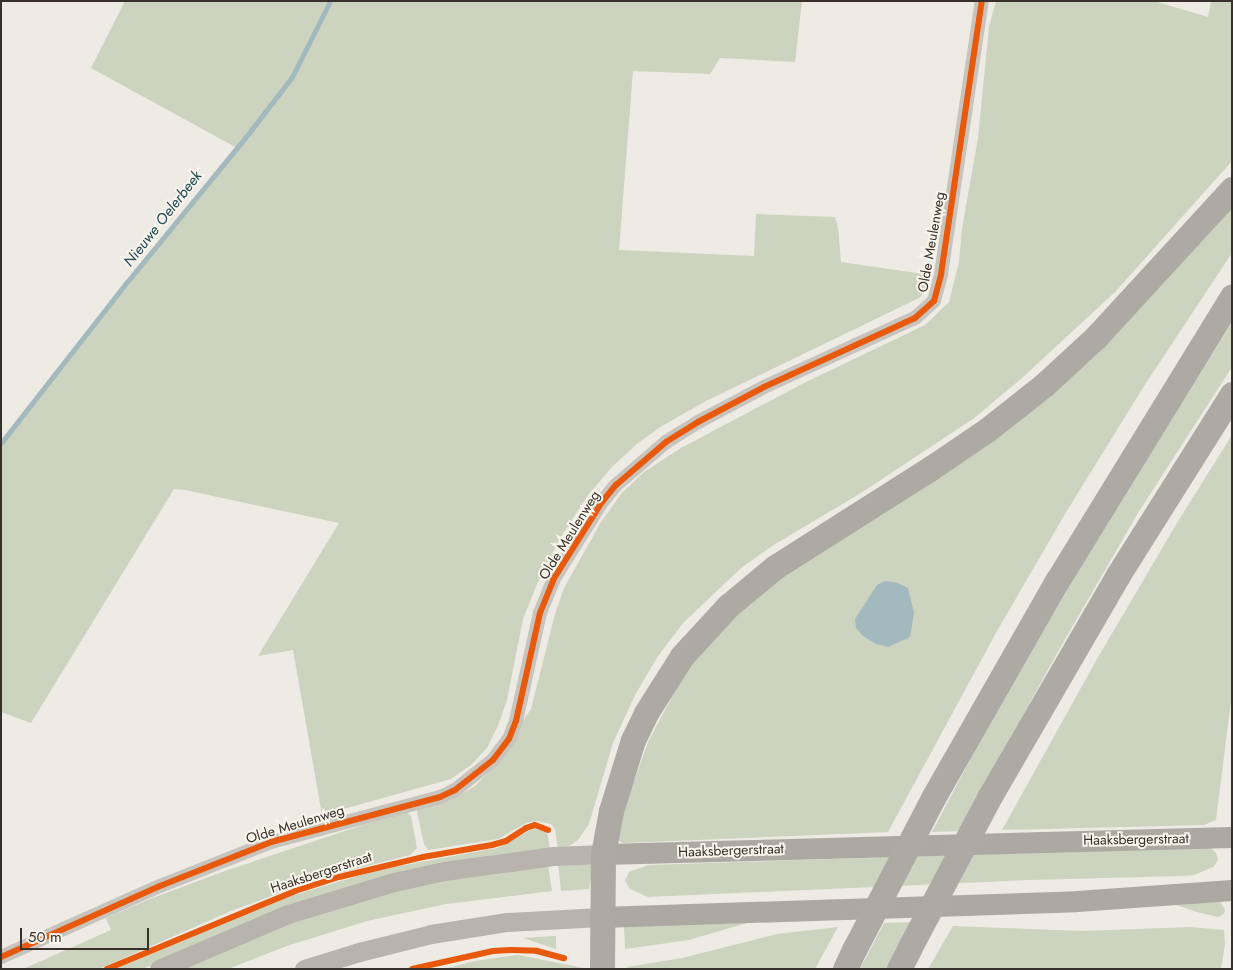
<!DOCTYPE html>
<style>
body{margin:0}
#map{position:relative;width:1233px;height:970px;overflow:hidden;background:#eeebe4;font-family:Jost,sans-serif}
div>[style]{position:absolute}
.green>*{inset:0;background:#ccd3bf}
.water>*{inset:0;background:#a2b9be}
.stream>*{height:5px;margin:-2.5px;padding:0 2.5px;transform-origin:2.5px;border-radius:2.5px;background:#a2b9be}
.street>*{height:14px;margin:-7px;padding:0 7px;transform-origin:7px;border-radius:7px;background:#c7c3bd}
.secondary>*{height:19px;margin:-9.5px;padding:0 9.5px;transform-origin:9.5px;border-radius:9.5px;background:#b8b3ad}
.primary>*{height:21px;margin:-10.5px;padding:0 10.5px;transform-origin:10.5px;border-radius:10.5px;background:#aca8a2}
.highway>*{height:25px;margin:-12.5px;padding:0 12.5px;transform-origin:12.5px;border-radius:12.5px;background:#adaaa3}
.highway-bridge>*{height:25px;margin:-12.5px;padding:0 12.5px;transform-origin:12.5px;border-radius:12.5px;background:#adaaa3}
.cycleway>*{height:6px;margin:-3px;padding:0 3px;transform-origin:3px;border-radius:3px;background:#e8590c}
span{translate:-50% -50%;white-space:nowrap;text-align:center;line-height:1.15;-webkit-text-stroke:4px #f9f5ed;paint-order:stroke}
.street-label{font-size:14px;color:#38312b}
.water-label{font-size:15px;color:#234c57;font-style:italic}
.frame{position:absolute;inset:0;border:2px solid #38312b;pointer-events:none}
.scale{position:absolute;left:20px;top:928px;width:129px;height:22px;box-sizing:border-box;border:2px solid #38312b;border-top:0;padding-left:6px;font-size:15px;line-height:18px;white-space:nowrap;color:#38312b;-webkit-text-stroke:4px #f9f5ed;paint-order:stroke}
</style>
<div id="map">
<div class="green">
<i style="clip-path:polygon(125px 1px,802px 1px,795px 62px,720px 58px,710px 74px,633px 71px,619px 250px,754px 256px,756px 214px,835px 217px,838px 227px,841px 262px,930px 275px,929px 282px,921px 297px,706px 401px,662px 426px,638px 443px,612px 467px,588px 495px,559px 540px,537px 584px,523px 619px,507px 700px,498px 726px,487px 748px,471px 765px,451px 779px,322px 815px,293px 650px,258px 656px,339px 523px,185px 490px,174px 489px,31px 723px,1px 712px,1px 443px,127px 282px,237px 148px,91px 68px)"></i>
<i style="clip-path:polygon(996px 1px,1154px 1px,1208px 17px,1211px 1px,1232px 1px,1232px 161px,1116px 291px,1022px 378px,973px 419px,861px 493px,772px 546px,740px 569px,684px 622px,658px 656px,635px 695px,613px 743px,589px 824px,578px 840px,571px 845px,558px 850px,555px 829px,551px 824px,537px 821px,526px 823px,498px 839px,428px 850px,424px 844px,417px 812px,419px 808px,459px 795px,475px 786px,502px 758px,513px 744px,523px 721px,531px 709px,555px 614px,564px 588px,601px 522px,621px 494px,644px 472px,681px 448px,802px 384px,925px 325px,949px 302px,959px 262px,962px 228px,978px 138px,989px 27px)"></i>
<i style="clip-path:polygon(1232px 204px,1232px 253px,1146px 383px,1068px 509px,997px 631px,888px 832px,624px 843px,619px 841px,616px 832px,648px 742px,686px 671px,709px 641px,746px 603px,784px 575px,917px 487px)"></i>
<i style="clip-path:polygon(1232px 323px,1232px 367px,1138px 513px,1060px 648px,959px 831px,932px 832px,981px 739px,1097px 537px)"></i>
<i style="clip-path:polygon(1232px 435px,1232px 693px,1216px 820px,1204px 825px,1002px 830px,1097px 659px,1177px 523px)"></i>
<i style="clip-path:polygon(405px 811px,411px 816px,417px 848px,410px 855px,336px 874px,293px 888px,231px 911px,99px 969px,23px 969px,111px 930px,106px 918px,150px 899px,225px 871px)"></i>
<i style="clip-path:polygon(533px 829px,545px 831px,548px 836px,550px 851px,486px 860px,186px 949px,143px 969px,116px 969px,234px 918px,294px 895px,378px 870px,497px 848px)"></i>
<i style="clip-path:polygon(1210px 847px,1216px 853px,1218px 860px,1213px 867px,1194px 875px,1181px 876px,1030px 880px,648px 897px,630px 889px,625px 881px,629px 872px,649px 865px)"></i>
<i style="clip-path:polygon(594px 861px,589px 889px,561px 891px,558px 863px)"></i>
<i style="clip-path:polygon(548px 864px,552px 891px,446px 904px,367px 921px,287px 946px,228px 969px,170px 969px,280px 923px,441px 878px)"></i>
<i style="clip-path:polygon(1212px 899px,1221px 903px,1225px 910px,1224px 914px,1218px 917px,1197px 912px,1164px 901px)"></i>
<i style="clip-path:polygon(774px 915px,689px 940px,625px 949px,624px 927px,636px 923px)"></i>
<i style="clip-path:polygon(913px 922px,889px 969px,860px 969px,884px 923px)"></i>
<i style="clip-path:polygon(953px 926px,1082px 931px,1191px 927px,1224px 930px,1225px 945px,1221px 969px,928px 969px)"></i>
<i style="clip-path:polygon(838px 927px,815px 969px,627px 969px,627px 967px,682px 958px,777px 934px)"></i>
<i style="clip-path:polygon(556px 936px,556px 949px,523px 938px)"></i>
<i style="clip-path:polygon(518px 955px,589px 969px,444px 969px,475px 961px)"></i>
</div>
<div class="water">
<i style="clip-path:polygon(885px 581px,898px 583px,908px 588px,914px 613px,910px 637px,888px 647px,876px 644px,863px 636px,856px 628px,855px 619px,877px 585px)"></i>
</div>
<div class="stream">
<i style="left:1px;top:443px;width:204px;rotate:-52deg"></i>
<i style="left:127px;top:282px;width:186px;rotate:-50.7deg"></i>
<i style="left:245px;top:138px;width:77px;rotate:-52.4deg"></i>
<i style="left:292px;top:77px;width:85px;rotate:-63.4deg"></i>
</div>
<div class="street">
<i style="left:1px;top:957px;width:174px;rotate:-24.1deg"></i>
<i style="left:160px;top:886px;width:119px;rotate:-21.6deg"></i>
<i style="left:271px;top:842px;width:175px;rotate:-14.9deg"></i>
<i style="left:440px;top:797px;width:17px;rotate:-25deg"></i>
<i style="left:455px;top:790px;width:48px;rotate:-38.3deg"></i>
<i style="left:493px;top:760px;width:26px;rotate:-53deg"></i>
<i style="left:509px;top:739px;width:19px;rotate:-69deg"></i>
<i style="left:516px;top:721px;width:111px;rotate:-77.5deg"></i>
<i style="left:540px;top:613px;width:35px;rotate:-68deg"></i>
<i style="left:553px;top:580px;width:92px;rotate:-57.9deg"></i>
<i style="left:602px;top:502px;width:22px;rotate:-51deg"></i>
<i style="left:616px;top:485px;width:66px;rotate:-40.7deg"></i>
<i style="left:666px;top:442px;width:38px;rotate:-32deg"></i>
<i style="left:698px;top:422px;width:75px;rotate:-27.9deg"></i>
<i style="left:764px;top:387px;width:166px;rotate:-24.6deg"></i>
<i style="left:915px;top:318px;width:25px;rotate:-42deg"></i>
<i style="left:934px;top:301px;width:28px;rotate:-75deg"></i>
<i style="left:941px;top:274px;width:276px;rotate:-81.5deg"></i>
</div>
<div class="secondary">
<i style="left:159px;top:969px;width:140px;rotate:-23.1deg"></i>
<i style="left:288px;top:914px;width:111px;rotate:-16.8deg"></i>
<i style="left:394px;top:882px;width:51px;rotate:-12.4deg"></i>
<i style="left:444px;top:871px;width:111px;rotate:-7.8deg"></i>
<i style="left:554px;top:856px;width:49px;rotate:-2.3deg"></i>
<i style="left:304px;top:969px;width:58px;rotate:-17.2deg"></i>
<i style="left:359px;top:952px;width:74px;rotate:-14deg"></i>
<i style="left:431px;top:934px;width:77px;rotate:-9deg"></i>
<i style="left:507px;top:922px;width:94px;rotate:-3deg"></i>
</div>
<div class="primary">
<i style="left:603px;top:854px;width:629px;rotate:-1.55deg"></i>
<i style="left:601px;top:917px;width:476px;rotate:-1.9deg"></i>
<i style="left:1077px;top:901px;width:155px;rotate:-4.1deg"></i>
</div>
<div class="highway">
<i style="left:990px;top:796px;width:255px;rotate:-59.9deg"></i>
<i style="left:1118px;top:575px;width:214px;rotate:-57.8deg"></i>
<i style="left:933px;top:798px;width:250px;rotate:-60.3deg"></i>
<i style="left:1057px;top:581px;width:334px;rotate:-58.4deg"></i>
<i style="left:602px;top:969px;width:115px;rotate:-89.5deg"></i>
<i style="left:603px;top:854px;width:44px;rotate:-79.5deg"></i>
<i style="left:611px;top:811px;width:74px;rotate:-72.8deg"></i>
<i style="left:633px;top:740px;width:30px;rotate:-64deg"></i>
<i style="left:646px;top:713px;width:67px;rotate:-57.7deg"></i>
<i style="left:682px;top:656px;width:68px;rotate:-47.4deg"></i>
<i style="left:728px;top:606px;width:61px;rotate:-39.7deg"></i>
<i style="left:775px;top:567px;width:185px;rotate:-32.4deg"></i>
<i style="left:931px;top:468px;width:68px;rotate:-34.2deg"></i>
<i style="left:987px;top:430px;width:73px;rotate:-38.3deg"></i>
<i style="left:1044px;top:385px;width:71px;rotate:-42.7deg"></i>
<i style="left:1096px;top:337px;width:201px;rotate:-47.4deg"></i>
<i style="left:845px;top:969px;width:23px;rotate:-65deg"></i>
<i style="left:899px;top:969px;width:25px;rotate:-63deg"></i>
</div>
<div class="highway-bridge">
<i style="left:910px;top:947px;width:171px;rotate:-62.1deg"></i>
<i style="left:855px;top:948px;width:169px;rotate:-62.5deg"></i>
</div>
<div class="cycleway">
<i style="left:1px;top:957px;width:174px;rotate:-24.1deg"></i>
<i style="left:160px;top:886px;width:119px;rotate:-21.6deg"></i>
<i style="left:271px;top:842px;width:175px;rotate:-14.9deg"></i>
<i style="left:440px;top:797px;width:17px;rotate:-25deg"></i>
<i style="left:455px;top:790px;width:48px;rotate:-38.3deg"></i>
<i style="left:493px;top:760px;width:26px;rotate:-53deg"></i>
<i style="left:509px;top:739px;width:19px;rotate:-69deg"></i>
<i style="left:516px;top:721px;width:111px;rotate:-77.5deg"></i>
<i style="left:540px;top:613px;width:35px;rotate:-68deg"></i>
<i style="left:553px;top:580px;width:92px;rotate:-57.9deg"></i>
<i style="left:602px;top:502px;width:22px;rotate:-51deg"></i>
<i style="left:616px;top:485px;width:66px;rotate:-40.7deg"></i>
<i style="left:666px;top:442px;width:38px;rotate:-32deg"></i>
<i style="left:698px;top:422px;width:75px;rotate:-27.9deg"></i>
<i style="left:764px;top:387px;width:166px;rotate:-24.6deg"></i>
<i style="left:915px;top:318px;width:25px;rotate:-42deg"></i>
<i style="left:934px;top:301px;width:28px;rotate:-75deg"></i>
<i style="left:941px;top:274px;width:276px;rotate:-81.5deg"></i>
<i style="left:107px;top:969px;width:204px;rotate:-22.5deg"></i>
<i style="left:295px;top:891px;width:46px;rotate:-17.7deg"></i>
<i style="left:339px;top:877px;width:86px;rotate:-13.4deg"></i>
<i style="left:423px;top:857px;width:70px;rotate:-9.9deg"></i>
<i style="left:492px;top:845px;width:15px;rotate:-16deg"></i>
<i style="left:506px;top:841px;width:24px;rotate:-33deg"></i>
<i style="left:526px;top:828px;width:9px;rotate:-18deg"></i>
<i style="left:535px;top:825px;width:14px;rotate:21deg"></i>
<i style="left:412px;top:969px;width:83px;rotate:-12.5deg"></i>
<i style="left:493px;top:951px;width:19px;rotate:-3deg"></i>
<i style="left:512px;top:950px;width:25px;rotate:2deg"></i>
<i style="left:537px;top:951px;width:28px;rotate:15deg"></i>
</div>
<div class="street-label">
<span style="left:931px;top:242px;rotate:-80deg">Olde Meulenweg</span>
<span style="left:569px;top:535px;rotate:-58deg">Olde Meulenweg</span>
<span style="left:295px;top:824px;rotate:-17deg">Olde Meulenweg</span>
<span style="left:1136px;top:839px;rotate:-1deg">Haaksbergerstraat</span>
<span style="left:731px;top:850px;rotate:-2deg">Haaksbergerstraat</span>
<span style="left:321px;top:872px;rotate:-18deg">Haaksbergerstraat</span>
</div>
<div class="water-label">
<span style="left:163px;top:219px;rotate:-52deg">Nieuwe Oelerbeek</span>
</div>
<div class="frame"></div>
<div class="scale">50 m</div>
</div>
